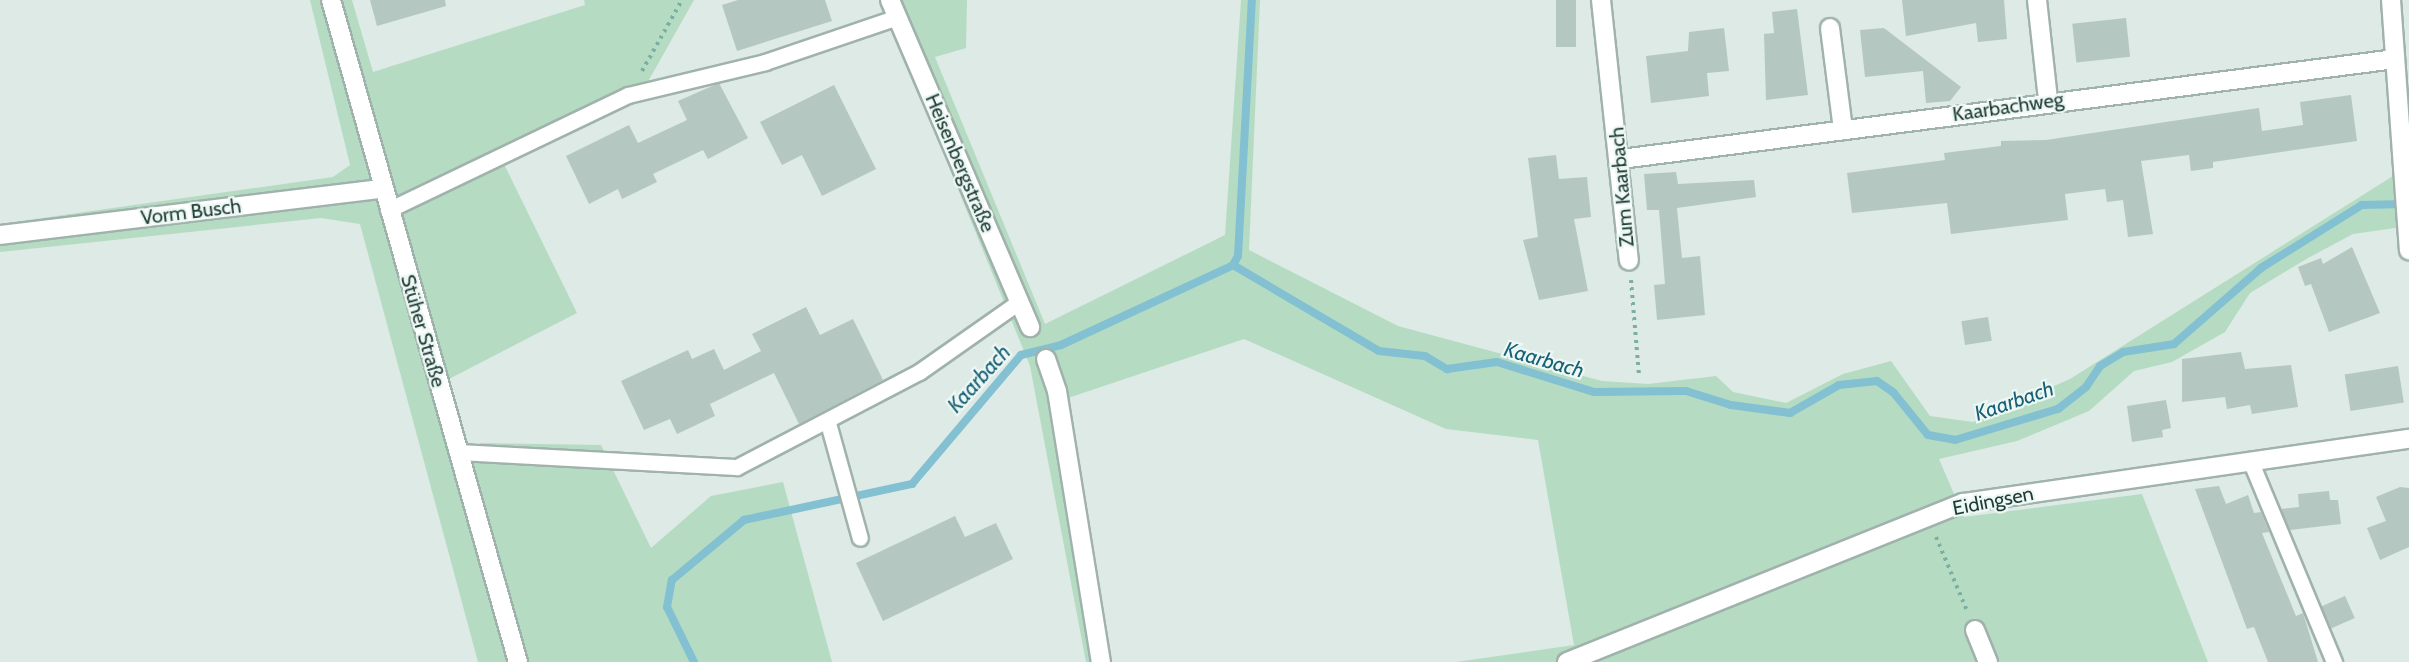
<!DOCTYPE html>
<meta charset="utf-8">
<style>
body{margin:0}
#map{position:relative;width:2409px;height:662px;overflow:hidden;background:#ddeae5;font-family:Cabin,sans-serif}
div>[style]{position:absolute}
.green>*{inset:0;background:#b5dcc2}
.stream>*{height:8px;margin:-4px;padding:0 4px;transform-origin:4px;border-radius:4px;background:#82c0d2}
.building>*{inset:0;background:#b5c7c1;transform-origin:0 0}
.path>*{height:4px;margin-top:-2px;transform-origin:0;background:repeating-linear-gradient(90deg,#7cafa3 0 3px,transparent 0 7.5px)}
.roads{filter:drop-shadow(2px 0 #a0b2ac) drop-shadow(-2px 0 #a0b2ac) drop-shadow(0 2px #a0b2ac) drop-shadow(0 -2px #a0b2ac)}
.service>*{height:15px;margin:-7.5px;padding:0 7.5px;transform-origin:7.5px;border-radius:7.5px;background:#fff}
.minor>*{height:18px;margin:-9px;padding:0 9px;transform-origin:9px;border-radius:9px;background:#fff}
span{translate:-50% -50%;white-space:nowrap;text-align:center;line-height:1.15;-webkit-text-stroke:4.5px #edf7f3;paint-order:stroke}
.street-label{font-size:20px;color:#1e3a34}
.water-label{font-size:21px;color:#176077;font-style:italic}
</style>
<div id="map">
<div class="green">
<i style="clip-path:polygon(evenodd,310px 0,352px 0,373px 72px,585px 5px,584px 0,694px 0,641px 94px,503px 162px,577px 313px,447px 380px,468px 453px,480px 443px,601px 445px,651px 548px,711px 496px,783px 482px,832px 662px,478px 662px,360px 224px,321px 218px,0 252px,0 224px,333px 177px,350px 165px,310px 0,496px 150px,503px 162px,421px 205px,418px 186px,496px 150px)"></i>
<i style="clip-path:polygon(881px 0,967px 0,966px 48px,935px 57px,1045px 324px,1225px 235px,1241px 0,1260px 0,1249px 250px,1398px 326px,1602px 381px,1648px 384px,1716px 376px,1733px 392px,1786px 403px,1843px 374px,1891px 361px,1930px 416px,1973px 422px,2070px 379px,2409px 166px,2409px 226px,2353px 234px,2308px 258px,2250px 293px,2225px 332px,2172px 362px,2134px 371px,2089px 411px,2017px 441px,1939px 459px,1964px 517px,2142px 494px,2208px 662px,1456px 662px,1574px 645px,1538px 440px,1446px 429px,1244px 339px,1065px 399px,1110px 662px,1086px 662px,1030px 366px)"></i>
</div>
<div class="stream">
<i style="left:1233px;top:265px;width:10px;rotate:-61deg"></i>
<i style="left:1238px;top:256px;width:256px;rotate:-86.9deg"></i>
<i style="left:694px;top:662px;width:61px;rotate:-116.1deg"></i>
<i style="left:667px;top:607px;width:27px;rotate:-80deg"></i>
<i style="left:672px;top:580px;width:94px;rotate:-39.8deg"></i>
<i style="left:744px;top:520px;width:172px;rotate:-12.1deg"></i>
<i style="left:912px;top:484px;width:169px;rotate:-49.8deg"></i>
<i style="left:1021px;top:355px;width:41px;rotate:-14deg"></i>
<i style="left:1061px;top:345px;width:190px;rotate:-24.9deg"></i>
<i style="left:1233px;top:265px;width:169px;rotate:30.5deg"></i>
<i style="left:1379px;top:351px;width:46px;rotate:6.2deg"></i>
<i style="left:1425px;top:356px;width:26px;rotate:31deg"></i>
<i style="left:1447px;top:369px;width:50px;rotate:-8deg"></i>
<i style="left:1497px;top:362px;width:102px;rotate:17.2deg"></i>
<i style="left:1594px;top:392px;width:92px;rotate:-0.6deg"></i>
<i style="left:1686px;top:391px;width:47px;rotate:17.3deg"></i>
<i style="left:1731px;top:405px;width:60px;rotate:7.7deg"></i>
<i style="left:1790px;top:413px;width:56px;rotate:-29.7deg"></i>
<i style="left:1839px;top:385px;width:38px;rotate:-6deg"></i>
<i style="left:1877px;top:381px;width:19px;rotate:35deg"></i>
<i style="left:1893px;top:392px;width:55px;rotate:50.9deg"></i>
<i style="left:1928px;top:435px;width:27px;rotate:10deg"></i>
<i style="left:1955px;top:440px;width:108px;rotate:-16.8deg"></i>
<i style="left:2058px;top:409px;width:36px;rotate:-38deg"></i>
<i style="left:2086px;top:387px;width:25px;rotate:-56deg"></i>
<i style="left:2100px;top:366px;width:27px;rotate:-31deg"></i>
<i style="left:2123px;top:352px;width:52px;rotate:-8.9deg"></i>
<i style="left:2174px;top:344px;width:116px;rotate:-41.1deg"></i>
<i style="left:2261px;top:268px;width:119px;rotate:-32deg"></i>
<i style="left:2362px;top:205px;width:43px;rotate:-1.3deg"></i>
</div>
<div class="building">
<i style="clip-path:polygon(370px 0,445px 0,446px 6px,377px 26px)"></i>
<i style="clip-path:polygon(738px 0,825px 0,832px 21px,737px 51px,722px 5px)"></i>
<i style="left:1556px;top:0;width:20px;height:47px"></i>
<i style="clip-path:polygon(1902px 0,2004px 0,2007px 39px,1978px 42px,1976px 23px,1906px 36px)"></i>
<i style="clip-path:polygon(1797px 9px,1808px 95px,1766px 100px,1764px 34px,1774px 33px,1772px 12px)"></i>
<i style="left:2126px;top:18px;width:39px;height:54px;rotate:84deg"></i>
<i style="clip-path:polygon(1724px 28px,1729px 71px,1707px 73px,1709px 96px,1651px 103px,1646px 56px,1688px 51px,1689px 32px)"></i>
<i style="clip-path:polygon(1884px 28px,1961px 87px,1950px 101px,1926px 103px,1923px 71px,1865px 77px,1860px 30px)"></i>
<i style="clip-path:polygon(719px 83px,748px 138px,708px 159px,703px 150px,653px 174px,657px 182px,622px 199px,618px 189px,589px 204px,566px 156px,629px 125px,638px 143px,687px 120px,678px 101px)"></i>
<i style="clip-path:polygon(834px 85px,876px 169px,822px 196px,802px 155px,782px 165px,760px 122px)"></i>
<i style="clip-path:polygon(2351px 95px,2357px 141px,2213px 162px,2213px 168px,2191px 171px,2189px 155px,2141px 161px,2153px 234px,2128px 237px,2123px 200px,2107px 202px,2105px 189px,2065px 194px,2068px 220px,1951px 234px,1947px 203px,1852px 213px,1847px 173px,1945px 160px,1944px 153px,2001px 146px,2001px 141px,2046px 140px,2259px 108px,2262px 131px,2303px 125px,2300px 102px)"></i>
<i style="clip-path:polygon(1556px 155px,1559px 179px,1587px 177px,1591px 217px,1574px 219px,1588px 291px,1539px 300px,1523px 240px,1538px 237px,1528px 158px)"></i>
<i style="clip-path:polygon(1676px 172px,1678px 184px,1754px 180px,1756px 197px,1677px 208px,1682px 258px,1700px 256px,1705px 315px,1657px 320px,1654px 285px,1665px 284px,1659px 210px,1647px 210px,1644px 174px)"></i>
<i style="clip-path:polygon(2352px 247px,2380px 313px,2329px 332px,2311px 284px,2305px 286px,2298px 267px,2321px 258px,2323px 264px)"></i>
<i style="clip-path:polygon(806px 307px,820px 335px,853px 319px,883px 380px,799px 424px,774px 373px,710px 404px,715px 416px,677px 434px,670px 419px,644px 430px,621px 381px,688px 350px,692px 359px,714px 349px,724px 370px,761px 351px,752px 334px)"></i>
<i style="left:1988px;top:317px;width:24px;height:27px;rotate:81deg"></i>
<i style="clip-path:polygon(2241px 352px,2245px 369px,2291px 365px,2298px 407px,2252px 414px,2250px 405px,2227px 409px,2225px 397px,2182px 402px,2182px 359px)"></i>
<i style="left:2398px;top:366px;width:37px;height:54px;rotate:81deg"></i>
<i style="clip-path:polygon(2166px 400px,2171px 428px,2162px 430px,2163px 437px,2132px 442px,2127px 406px)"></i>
<i style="clip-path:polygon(2219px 486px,2226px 504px,2248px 495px,2254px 513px,2261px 512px,2269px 532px,2262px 533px,2296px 616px,2303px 613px,2318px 662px,2268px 662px,2254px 627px,2247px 629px,2195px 489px)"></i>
<i style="clip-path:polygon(2400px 487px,2409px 488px,2409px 547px,2380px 560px,2367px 528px,2386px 521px,2376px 497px)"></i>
<i style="clip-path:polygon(2329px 491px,2330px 500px,2338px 500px,2341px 524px,2290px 530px,2281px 509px,2299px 507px,2298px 494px)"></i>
<i style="clip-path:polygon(955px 516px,965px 537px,996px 523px,1013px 559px,883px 621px,856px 563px)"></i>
<i style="left:2345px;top:596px;width:24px;height:26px;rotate:66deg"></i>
</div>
<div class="path">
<i style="left:642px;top:71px;width:81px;rotate:-60.6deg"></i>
<i style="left:1631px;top:280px;width:95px;rotate:85.2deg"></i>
<i style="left:1936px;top:537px;width:82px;rotate:67.2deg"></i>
</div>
<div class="roads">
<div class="service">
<i style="left:388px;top:210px;width:266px;rotate:-25.6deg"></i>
<i style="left:628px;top:95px;width:141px;rotate:-13.5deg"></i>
<i style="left:765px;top:62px;width:139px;rotate:-18.8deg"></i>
<i style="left:828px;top:423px;width:119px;rotate:74.5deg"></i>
<i style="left:457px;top:452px;width:280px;rotate:3.1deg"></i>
<i style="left:737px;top:467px;width:205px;rotate:-27.6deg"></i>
<i style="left:919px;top:372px;width:123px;rotate:-35.1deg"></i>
<i style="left:2250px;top:460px;width:219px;rotate:67.4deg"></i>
</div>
<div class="minor">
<i style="left:331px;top:0;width:688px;rotate:74.23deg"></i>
<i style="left:890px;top:0;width:356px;rotate:66.8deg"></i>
<i style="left:1601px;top:0;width:262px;rotate:83.9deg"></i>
<i style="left:2037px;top:0;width:101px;rotate:83.7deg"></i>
<i style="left:2391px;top:0;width:251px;rotate:85.9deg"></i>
<i style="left:1830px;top:28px;width:103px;rotate:82.7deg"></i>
<i style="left:1621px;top:159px;width:780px;rotate:-7.36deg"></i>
<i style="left:0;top:235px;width:385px;rotate:-6.9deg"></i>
<i style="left:1046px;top:359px;width:34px;rotate:71deg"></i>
<i style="left:1057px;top:391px;width:275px;rotate:80.8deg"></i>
<i style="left:1975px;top:630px;width:35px;rotate:68deg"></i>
<i style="left:1567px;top:662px;width:427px;rotate:-21.9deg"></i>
<i style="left:1963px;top:503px;width:451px;rotate:-8.2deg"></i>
</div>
</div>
<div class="street-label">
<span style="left:2008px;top:107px;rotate:-8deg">Kaarbachweg</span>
<span style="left:960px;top:163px;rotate:67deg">Heisenbergstraße</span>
<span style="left:1622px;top:187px;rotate:-95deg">Zum Kaarbach</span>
<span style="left:191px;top:212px;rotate:-7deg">Vorm Busch</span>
<span style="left:423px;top:331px;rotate:74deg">Stüher Straße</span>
<span style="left:1993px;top:501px;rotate:-11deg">Eidingsen</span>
</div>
<div class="water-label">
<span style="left:1544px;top:360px;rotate:16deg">Kaarbach</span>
<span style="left:979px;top:379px;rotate:-48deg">Kaarbach</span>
<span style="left:2014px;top:401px;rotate:-19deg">Kaarbach</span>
</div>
</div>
